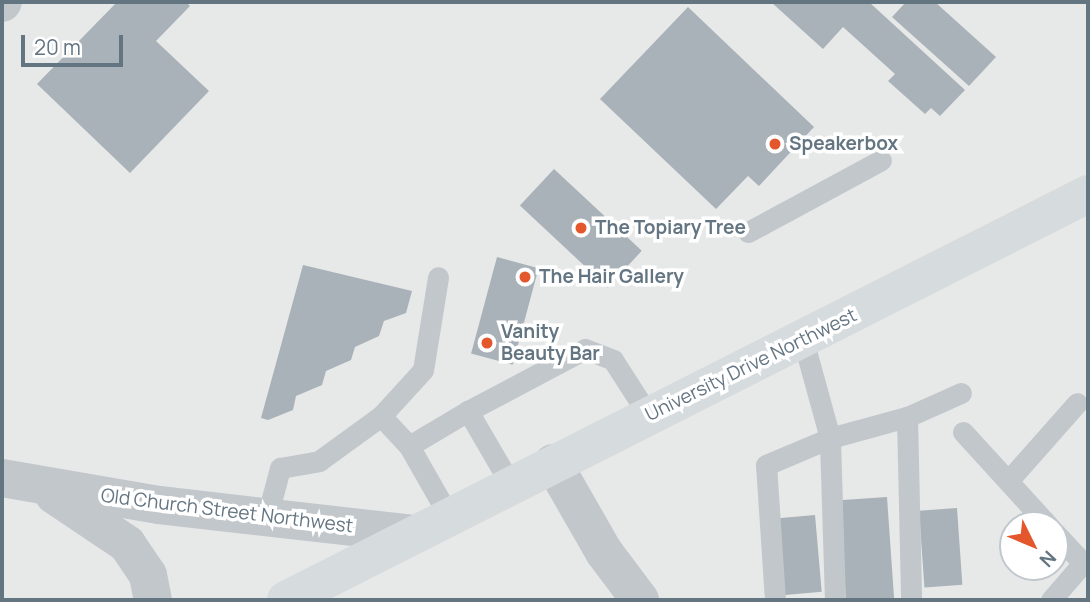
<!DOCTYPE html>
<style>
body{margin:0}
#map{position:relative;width:1090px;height:602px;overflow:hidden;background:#f9f9f7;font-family:Manrope,sans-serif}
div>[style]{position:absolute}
.built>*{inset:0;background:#e7e8e8}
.building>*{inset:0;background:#a9b2b8;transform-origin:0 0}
.service>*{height:21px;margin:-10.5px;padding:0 10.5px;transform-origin:10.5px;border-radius:10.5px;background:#c2c7cb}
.minor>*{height:38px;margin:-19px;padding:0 19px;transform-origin:19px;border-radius:19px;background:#c2c7cb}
.secondary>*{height:38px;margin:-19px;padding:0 19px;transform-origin:19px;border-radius:19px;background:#d6dbde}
.dots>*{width:19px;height:19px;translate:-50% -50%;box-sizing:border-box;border:4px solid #fff;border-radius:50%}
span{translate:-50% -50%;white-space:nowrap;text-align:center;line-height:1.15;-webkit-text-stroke:7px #fff;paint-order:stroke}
.poi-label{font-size:19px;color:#647582;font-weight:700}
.left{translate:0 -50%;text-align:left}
.street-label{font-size:19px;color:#647582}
.frame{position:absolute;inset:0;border:4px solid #647582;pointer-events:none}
.north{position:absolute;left:999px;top:511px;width:70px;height:70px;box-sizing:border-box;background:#fff;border:2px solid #c1c8cd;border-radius:50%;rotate:133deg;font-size:19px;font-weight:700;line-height:28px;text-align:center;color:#647582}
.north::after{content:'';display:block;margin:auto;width:24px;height:32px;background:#e4562c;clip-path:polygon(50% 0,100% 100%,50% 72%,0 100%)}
.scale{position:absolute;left:21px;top:35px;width:102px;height:32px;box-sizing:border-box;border:4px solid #647582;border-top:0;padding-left:9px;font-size:21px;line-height:24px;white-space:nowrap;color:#647582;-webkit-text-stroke:5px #fff;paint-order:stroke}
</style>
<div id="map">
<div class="built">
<i style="clip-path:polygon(evenodd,2px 2px,1088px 2px,1088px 600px,2px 600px,2px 2px,1013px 525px,1055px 525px,1055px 567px,1013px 567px,1013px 525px)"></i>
</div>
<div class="building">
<i style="clip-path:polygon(117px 2px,186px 2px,190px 6px,156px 41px,209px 91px,130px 173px,37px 84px)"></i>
<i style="clip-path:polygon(771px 2px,869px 2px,965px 90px,940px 116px,931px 108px,925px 114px,888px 81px,895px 74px,843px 27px,823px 49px)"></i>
<i style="clip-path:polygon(906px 2px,935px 2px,996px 57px,969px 86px,892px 17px)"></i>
<i style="clip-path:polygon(688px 7px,814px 127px,759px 186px,748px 176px,716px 209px,600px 99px)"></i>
<i style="left:554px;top:169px;width:120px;height:50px;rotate:43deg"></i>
<i style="left:497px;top:257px;width:43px;height:100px;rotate:15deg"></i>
<i style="clip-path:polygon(303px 265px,412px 291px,406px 313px,384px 321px,379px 336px,355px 347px,351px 360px,326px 371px,322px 385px,296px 396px,293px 410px,268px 420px,261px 418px)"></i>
<i style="left:887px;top:497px;width:103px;height:48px;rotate:86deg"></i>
<i style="left:957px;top:508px;width:77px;height:38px;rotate:86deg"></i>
<i style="left:815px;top:515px;width:77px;height:37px;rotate:85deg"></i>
</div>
<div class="service">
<i style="left:748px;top:232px;width:151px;rotate:-28.4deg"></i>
<i style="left:381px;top:416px;width:62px;rotate:-47.6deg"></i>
<i style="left:423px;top:370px;width:94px;rotate:-80.8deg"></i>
<i style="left:907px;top:417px;width:183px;rotate:88.7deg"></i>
<i style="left:963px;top:432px;width:126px;rotate:47.6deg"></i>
<i style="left:409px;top:446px;width:69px;rotate:-30.7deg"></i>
<i style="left:1008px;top:481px;width:104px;rotate:-48.5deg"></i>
<i style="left:511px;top:485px;width:86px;rotate:-120.2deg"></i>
<i style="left:468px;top:411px;width:132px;rotate:-27.9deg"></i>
<i style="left:585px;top:349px;width:30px;rotate:21deg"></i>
<i style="left:613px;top:360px;width:67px;rotate:57.3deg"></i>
<i style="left:267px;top:517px;width:51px;rotate:-75.1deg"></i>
<i style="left:280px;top:468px;width:40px;rotate:-10deg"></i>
<i style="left:319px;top:461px;width:77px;rotate:-36deg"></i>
<i style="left:381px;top:416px;width:41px;rotate:47deg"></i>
<i style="left:409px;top:446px;width:81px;rotate:60.3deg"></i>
<i style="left:775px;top:600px;width:135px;rotate:-93.8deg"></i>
<i style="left:766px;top:465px;width:69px;rotate:-22.9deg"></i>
<i style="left:830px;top:438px;width:102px;rotate:-105.4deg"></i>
<i style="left:835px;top:600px;width:162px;rotate:-91.8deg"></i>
<i style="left:830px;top:438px;width:80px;rotate:-15.3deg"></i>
<i style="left:907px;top:417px;width:59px;rotate:-24deg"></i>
<i style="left:1051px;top:600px;width:49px;rotate:-49.1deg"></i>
<i style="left:1083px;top:563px;width:41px;rotate:-133deg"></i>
</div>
<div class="minor">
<i style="left:2px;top:3px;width:1px;rotate:-45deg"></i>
<i style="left:553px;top:463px;width:103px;rotate:60.2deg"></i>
<i style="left:604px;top:552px;width:60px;rotate:53.1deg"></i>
<i style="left:2px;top:478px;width:159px;rotate:9.8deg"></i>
<i style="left:159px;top:505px;width:256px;rotate:6.5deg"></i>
<i style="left:54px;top:495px;width:88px;rotate:33.9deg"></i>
<i style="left:127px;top:544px;width:37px;rotate:56deg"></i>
<i style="left:148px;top:575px;width:25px;rotate:79deg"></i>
</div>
<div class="secondary">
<i style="left:286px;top:600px;width:899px;rotate:-26.85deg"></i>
</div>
<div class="dots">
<i style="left:775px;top:144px;background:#e4562c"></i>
<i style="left:581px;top:228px;background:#e4562c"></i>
<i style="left:525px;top:277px;background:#e4562c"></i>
<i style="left:487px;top:343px;background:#e4562c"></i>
</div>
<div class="poi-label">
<span class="left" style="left:789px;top:144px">Speakerbox</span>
<span class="left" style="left:595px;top:228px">The Topiary Tree</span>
<span class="left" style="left:539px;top:277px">The Hair Gallery</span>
<span class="left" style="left:501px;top:343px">Vanity<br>Beauty Bar</span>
</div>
<div class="street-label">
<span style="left:751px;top:365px;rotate:-26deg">University Drive Northwest</span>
<span style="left:227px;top:511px;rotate:7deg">Old Church Street Northwest</span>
</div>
<div class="frame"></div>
<div class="north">N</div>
<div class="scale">20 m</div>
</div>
